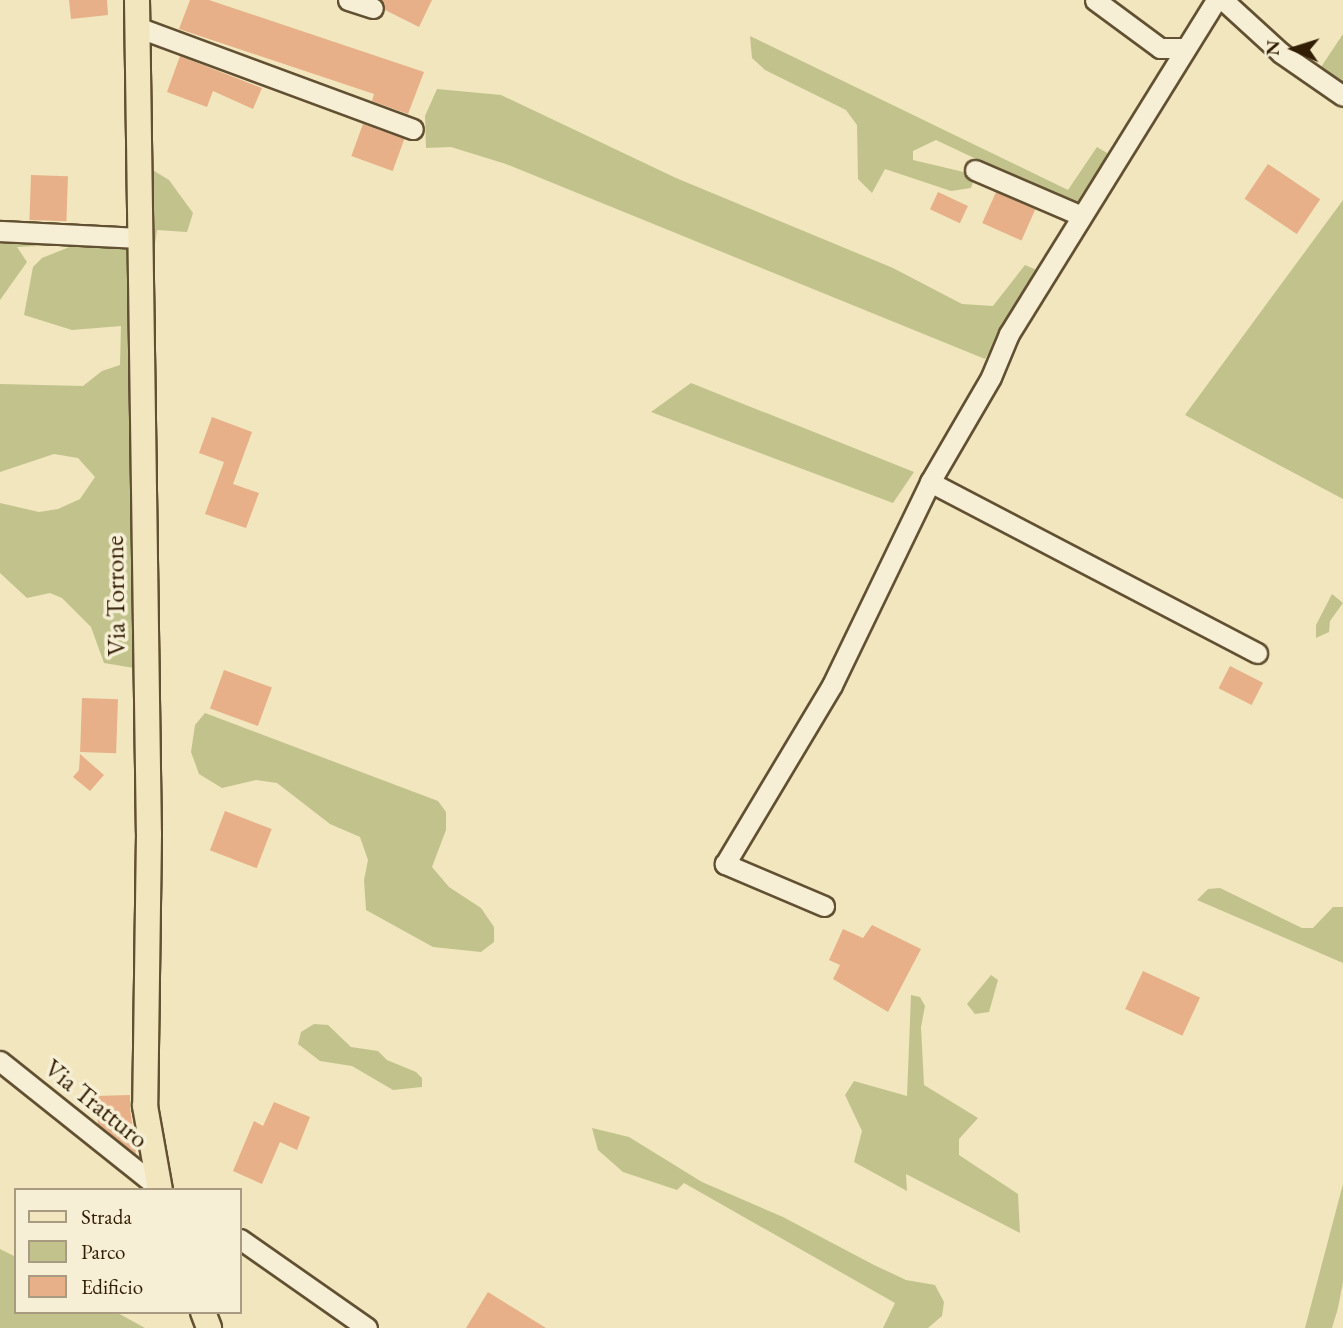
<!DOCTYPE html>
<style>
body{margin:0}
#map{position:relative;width:1343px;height:1328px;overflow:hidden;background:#f1e6be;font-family:"EB Garamond",serif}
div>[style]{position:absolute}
.green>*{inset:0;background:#c2c38c}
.building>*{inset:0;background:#e7b088;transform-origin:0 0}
.roads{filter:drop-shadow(2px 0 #625032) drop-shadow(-2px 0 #625032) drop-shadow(0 2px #625032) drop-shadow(0 -2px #625032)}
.minor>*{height:19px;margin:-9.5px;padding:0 9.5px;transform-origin:9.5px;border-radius:9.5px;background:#f6efd5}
.major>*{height:24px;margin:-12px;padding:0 12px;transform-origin:12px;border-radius:12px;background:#f1e6be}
span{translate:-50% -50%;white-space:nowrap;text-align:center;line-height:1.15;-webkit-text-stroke:7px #f6efd5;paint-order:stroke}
.street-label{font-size:26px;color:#321e04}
.legend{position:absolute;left:14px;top:1188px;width:228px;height:126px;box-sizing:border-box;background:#f6efd5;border:2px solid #a89b81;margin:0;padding:9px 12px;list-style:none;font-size:21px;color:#321e04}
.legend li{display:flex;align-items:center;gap:14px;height:35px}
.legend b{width:35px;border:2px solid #a89b81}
.north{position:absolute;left:1259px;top:14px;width:70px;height:70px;-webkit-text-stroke:5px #f6efd5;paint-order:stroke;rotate:273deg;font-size:19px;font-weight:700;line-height:28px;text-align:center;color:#321e04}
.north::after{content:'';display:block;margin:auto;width:24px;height:32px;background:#321e04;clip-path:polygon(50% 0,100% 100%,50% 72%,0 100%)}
</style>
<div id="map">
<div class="green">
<i style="clip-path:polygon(1343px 34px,1343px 90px,1317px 73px)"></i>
<i style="clip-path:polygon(750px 36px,1068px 190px,1097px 147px,1112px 156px,1086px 199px,1076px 206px,936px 140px,913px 151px,913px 160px,968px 173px,974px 180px,971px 188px,951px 191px,885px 169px,872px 193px,858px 179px,857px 125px,846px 110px,765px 70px,752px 58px)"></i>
<i style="clip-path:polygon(437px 89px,501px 95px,676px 178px,893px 268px,962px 304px,993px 306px,1025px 265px,1039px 271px,985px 359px,506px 164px,451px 147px,426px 148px,425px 116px)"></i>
<i style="clip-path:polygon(143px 164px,169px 180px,193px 213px,187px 232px,157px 230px,148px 292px)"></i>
<i style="clip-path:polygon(1343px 200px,1343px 499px,1185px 415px)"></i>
<i style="clip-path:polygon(0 237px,128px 241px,134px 668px,104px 663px,91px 627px,62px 598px,50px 593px,27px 598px,0 573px,0 503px,39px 512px,58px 509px,80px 499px,95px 477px,78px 458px,54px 454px,0 472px,0 384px,83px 386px,102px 371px,120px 365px,121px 326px,72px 330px,24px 315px,33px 267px,42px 258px,77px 244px,17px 247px,27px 262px,0 300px)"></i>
<i style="clip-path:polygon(691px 383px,889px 462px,914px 472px,893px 503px,651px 412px)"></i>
<i style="clip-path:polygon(1332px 594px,1343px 603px,1330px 621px,1329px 632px,1316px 638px,1316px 625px)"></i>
<i style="clip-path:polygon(205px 713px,438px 801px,446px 812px,446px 830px,432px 867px,449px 887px,481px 908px,494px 927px,494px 942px,481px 952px,433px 947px,366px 910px,364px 880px,368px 860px,360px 837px,330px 824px,277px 783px,256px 780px,222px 788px,199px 774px,191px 752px,195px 725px)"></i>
<i style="clip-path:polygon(1220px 888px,1302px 928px,1313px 928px,1333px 907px,1343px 907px,1343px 963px,1197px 900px,1208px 889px)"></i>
<i style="clip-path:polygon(991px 975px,998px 980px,989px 1012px,975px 1014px,967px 1004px)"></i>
<i style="clip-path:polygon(911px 995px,920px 997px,925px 1006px,921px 1027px,924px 1085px,978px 1118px,959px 1139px,959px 1155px,1018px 1194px,1020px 1233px,906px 1174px,907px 1191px,854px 1162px,862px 1131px,845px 1095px,854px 1081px,907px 1096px)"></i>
<i style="clip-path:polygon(314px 1024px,328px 1025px,351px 1047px,378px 1051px,387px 1060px,416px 1072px,422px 1078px,422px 1087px,393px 1090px,352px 1066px,320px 1061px,298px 1044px,301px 1032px)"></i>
<i style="clip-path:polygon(592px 1128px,629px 1137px,702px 1182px,783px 1217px,874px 1265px,906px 1280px,935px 1285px,944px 1302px,942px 1316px,928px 1328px,883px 1328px,895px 1303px,684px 1183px,677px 1190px,623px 1172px,598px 1150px)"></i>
<i style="clip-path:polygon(1343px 1184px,1343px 1282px,1338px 1308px,1332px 1328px,1305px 1328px)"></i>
<i style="clip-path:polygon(0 1249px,16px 1257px,16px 1312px,116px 1312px,145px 1328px,0 1328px)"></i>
</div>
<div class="building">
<i style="clip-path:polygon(69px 0,107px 0,108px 15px,71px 19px)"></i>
<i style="clip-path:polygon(190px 0,209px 0,424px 72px,408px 114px,372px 101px,374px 94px,179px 29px)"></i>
<i style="clip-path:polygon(382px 0,432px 0,419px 27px,385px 10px)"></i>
<i style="clip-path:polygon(180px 56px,262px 88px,253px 109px,213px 91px,207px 107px,167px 92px)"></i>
<i style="left:363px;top:124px;width:44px;height:34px;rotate:20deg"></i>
<i style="left:1268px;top:164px;width:63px;height:42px;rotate:34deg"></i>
<i style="left:31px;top:175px;width:37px;height:45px;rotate:2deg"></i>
<i style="left:938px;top:192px;width:33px;height:19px;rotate:25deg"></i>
<i style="left:996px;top:192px;width:43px;height:34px;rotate:24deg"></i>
<i style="clip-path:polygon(212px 417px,252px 432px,233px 484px,259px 493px,246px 528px,205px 514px,224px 462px,199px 453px)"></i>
<i style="left:1230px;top:666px;width:37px;height:25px;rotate:27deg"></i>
<i style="left:224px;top:670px;width:51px;height:41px;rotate:20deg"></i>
<i style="left:82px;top:698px;width:36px;height:54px;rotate:2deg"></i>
<i style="clip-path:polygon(80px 754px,104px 775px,90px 791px,73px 777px,79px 770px)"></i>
<i style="left:225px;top:811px;width:50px;height:42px;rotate:21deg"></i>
<i style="clip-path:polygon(872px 925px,921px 949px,888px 1012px,833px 979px,840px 965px,829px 960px,843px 929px,863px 938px)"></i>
<i style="left:1143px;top:971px;width:63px;height:42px;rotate:25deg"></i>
<i style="clip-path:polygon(130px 1095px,130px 1108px,136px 1154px,98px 1124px,95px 1096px)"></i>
<i style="clip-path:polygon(274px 1102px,310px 1117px,297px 1150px,280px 1142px,262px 1184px,233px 1171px,254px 1121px,263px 1126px)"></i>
<i style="clip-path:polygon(488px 1292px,546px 1328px,466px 1328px)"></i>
</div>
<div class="roads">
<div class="minor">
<i style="left:348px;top:0;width:26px;rotate:18deg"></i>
<i style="left:1095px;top:0;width:81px;rotate:36.4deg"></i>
<i style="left:1160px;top:48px;width:26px"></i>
<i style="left:1223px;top:0;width:79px;rotate:42.4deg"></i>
<i style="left:1281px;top:53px;width:75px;rotate:34.7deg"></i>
<i style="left:137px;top:27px;width:294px;rotate:20.3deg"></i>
<i style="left:975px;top:170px;width:116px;rotate:23.3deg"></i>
<i style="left:0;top:231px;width:140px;rotate:2.9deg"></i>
<i style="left:930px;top:482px;width:369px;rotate:27.6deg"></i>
<i style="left:824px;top:906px;width:108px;rotate:-157deg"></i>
<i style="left:725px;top:864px;width:209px;rotate:-59.1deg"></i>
<i style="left:832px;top:685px;width:225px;rotate:-64.2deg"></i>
<i style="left:930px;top:482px;width:121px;rotate:-59.8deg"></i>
<i style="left:991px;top:377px;width:47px;rotate:-67.3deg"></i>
<i style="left:1009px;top:334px;width:393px;rotate:-58.2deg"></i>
<i style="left:0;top:1061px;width:203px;rotate:38.6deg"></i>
<i style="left:240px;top:1239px;width:155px;rotate:35deg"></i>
</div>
<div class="major">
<i style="left:137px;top:0;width:834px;rotate:89.18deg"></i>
<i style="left:149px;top:834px;width:272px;rotate:90.8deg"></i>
<i style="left:145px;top:1106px;width:85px;rotate:79.9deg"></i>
<i style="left:203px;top:1312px;width:17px;rotate:69deg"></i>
</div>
</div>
<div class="street-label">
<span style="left:116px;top:596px;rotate:-91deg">Via Torrone</span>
<span style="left:96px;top:1104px;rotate:39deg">Via Tratturo</span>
</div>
<ul class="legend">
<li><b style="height:9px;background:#f1e6be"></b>Strada</li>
<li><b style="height:19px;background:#c2c38c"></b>Parco</li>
<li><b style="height:19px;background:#e7b088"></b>Edificio</li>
</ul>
<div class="north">N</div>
</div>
